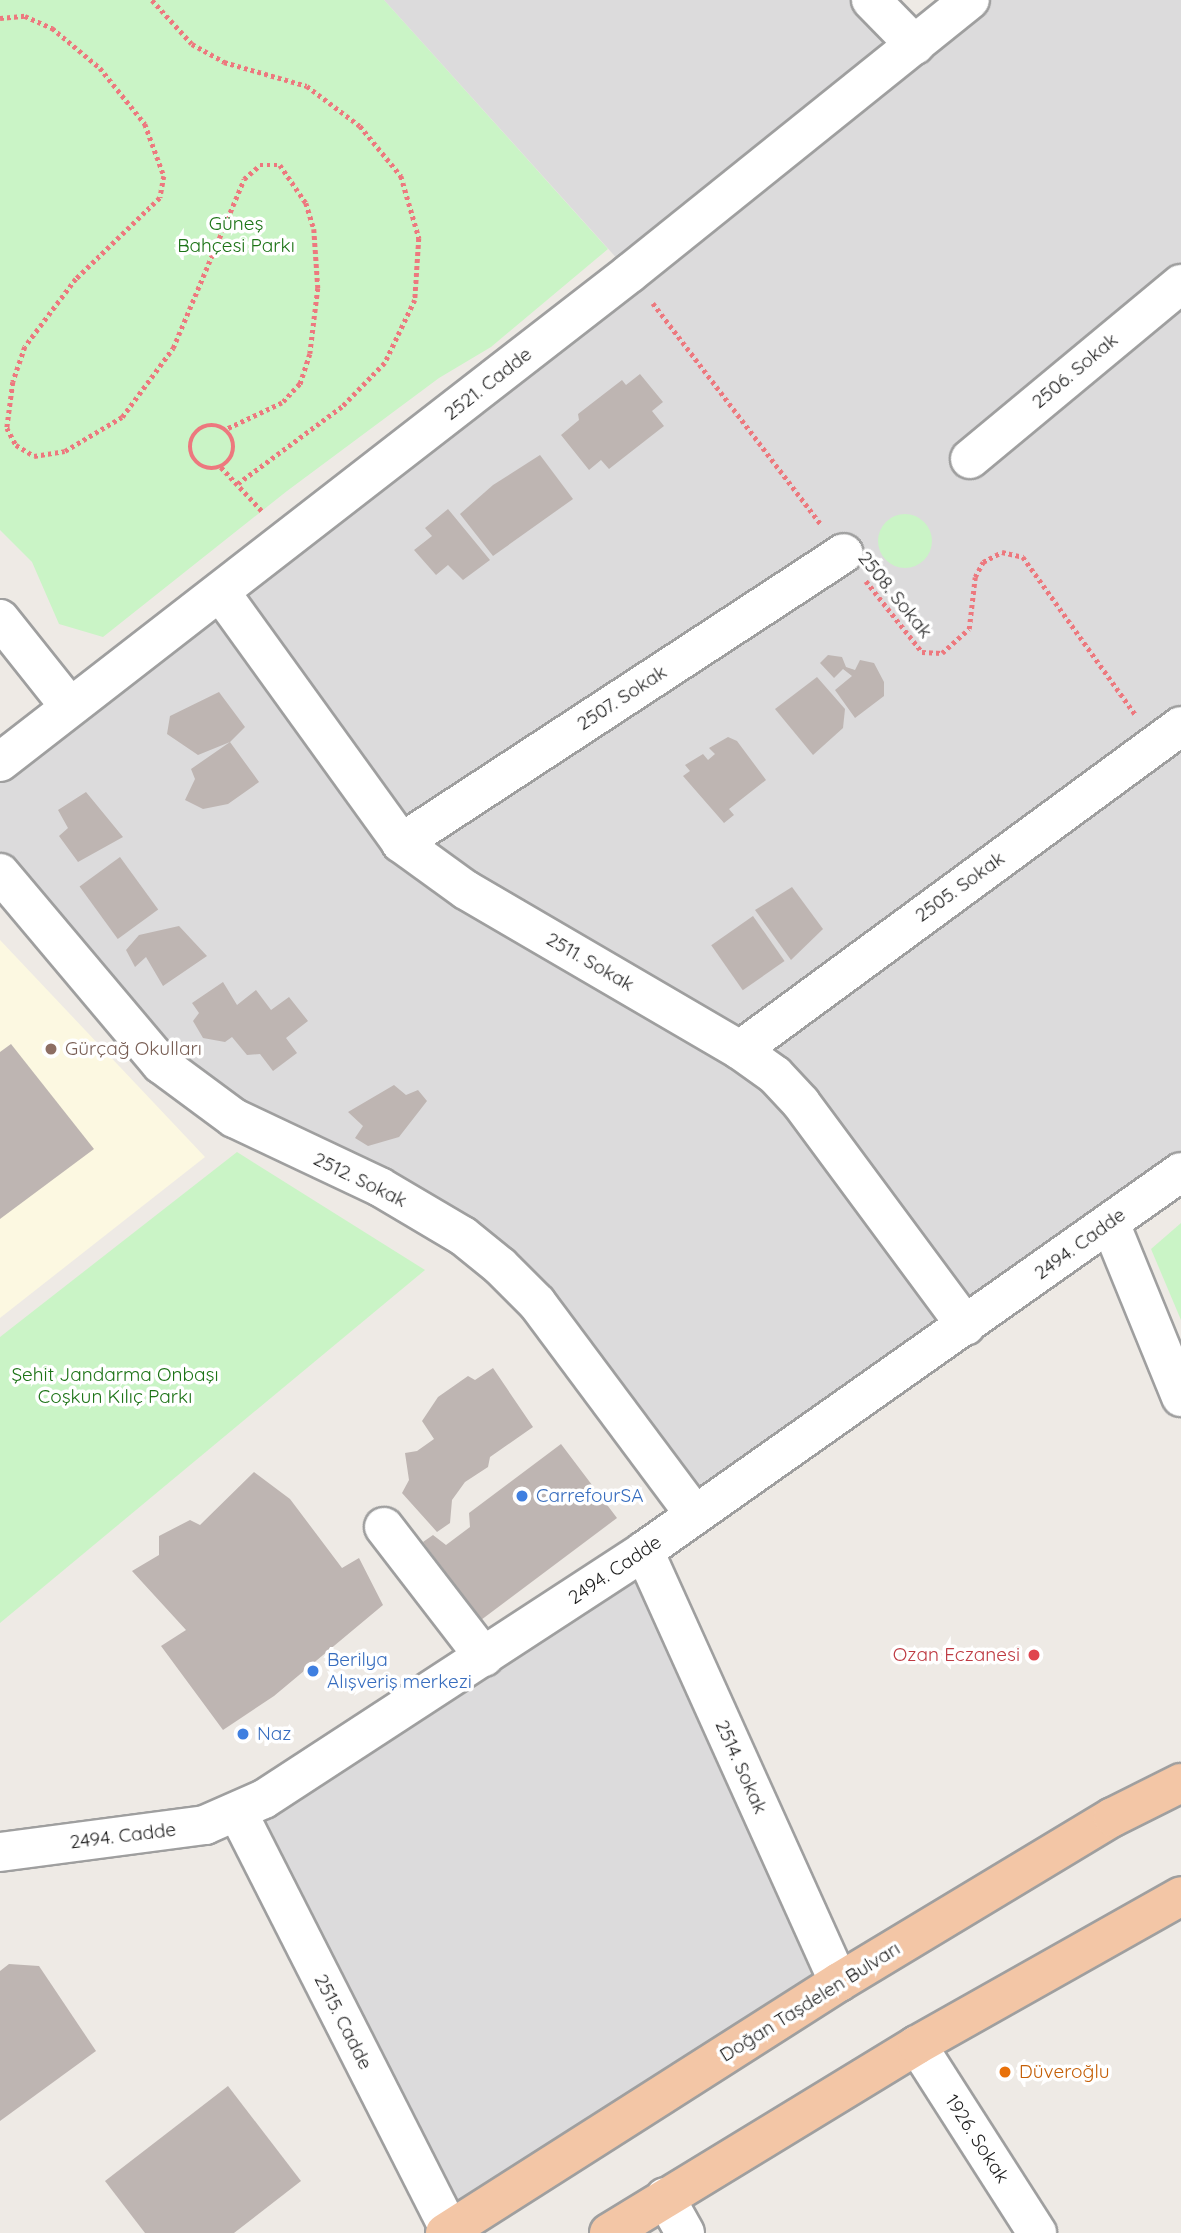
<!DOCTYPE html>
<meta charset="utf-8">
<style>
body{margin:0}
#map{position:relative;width:1181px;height:2233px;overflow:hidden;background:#eeeae5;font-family:Quicksand,sans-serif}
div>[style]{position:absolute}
.residential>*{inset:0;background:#dcdbdc}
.education>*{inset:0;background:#fcf8e1}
.park>*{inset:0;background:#caf4c6}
.round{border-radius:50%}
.building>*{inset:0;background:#beb5b2;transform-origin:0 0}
.path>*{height:4.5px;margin-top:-2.25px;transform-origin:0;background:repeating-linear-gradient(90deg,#ed787e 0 3.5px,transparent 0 7px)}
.path>.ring{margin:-2.25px;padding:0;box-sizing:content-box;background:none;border:4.5px solid #ed787e;border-radius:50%}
.roads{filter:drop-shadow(2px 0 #9f9f9f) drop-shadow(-2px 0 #9f9f9f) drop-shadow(0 2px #9f9f9f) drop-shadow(0 -2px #9f9f9f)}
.minor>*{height:38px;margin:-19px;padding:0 19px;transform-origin:19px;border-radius:19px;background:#fff}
.major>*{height:38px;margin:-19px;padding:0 19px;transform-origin:19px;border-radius:19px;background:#f3c6a6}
.dots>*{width:19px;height:19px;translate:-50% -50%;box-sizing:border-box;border:4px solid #fff;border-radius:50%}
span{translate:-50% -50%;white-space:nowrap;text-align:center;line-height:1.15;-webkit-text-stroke:7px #fff;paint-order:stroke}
.park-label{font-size:19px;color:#1c7316}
.street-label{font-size:19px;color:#1e1e1e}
.education-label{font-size:19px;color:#785e54}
.left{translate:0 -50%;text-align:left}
.shop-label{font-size:19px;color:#366cbe}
.health-label{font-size:19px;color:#be3a42}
.right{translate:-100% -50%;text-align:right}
.food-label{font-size:19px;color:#c56008}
</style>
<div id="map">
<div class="residential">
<i style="clip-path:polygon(384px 0,871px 0,915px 45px,970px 0,1181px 0,1181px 1173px,695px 1515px,537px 1303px,234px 1118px,0 873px,0 762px,630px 273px)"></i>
<i style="clip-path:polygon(644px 1551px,839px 1982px,450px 2230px,238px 1813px)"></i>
</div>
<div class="education">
<i style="clip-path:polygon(0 940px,205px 1157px,0 1318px)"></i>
</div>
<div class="park">
<i style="clip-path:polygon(0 0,384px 0,608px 249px,491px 347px,439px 378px,287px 491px,103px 637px,59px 624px,32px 562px,0 530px)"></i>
<i class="round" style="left:878px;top:514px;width:54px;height:54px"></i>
<i style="clip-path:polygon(237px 1152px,425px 1270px,0 1623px,0 1337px)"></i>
<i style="clip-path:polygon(1181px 1223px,1181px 1320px,1151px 1249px)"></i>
</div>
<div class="building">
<i style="clip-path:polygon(640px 374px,663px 402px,652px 411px,664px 426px,609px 469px,601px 460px,589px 470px,561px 435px,579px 420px,578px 414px,622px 380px,626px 385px)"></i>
<i style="clip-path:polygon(540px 455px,573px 499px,493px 556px,460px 514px,493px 485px)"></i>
<i style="clip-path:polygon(448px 509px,490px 560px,463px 580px,448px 565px,436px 575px,414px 550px,432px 536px,425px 528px)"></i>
<i style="clip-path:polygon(828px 655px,842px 657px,846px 667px,855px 670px,860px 660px,874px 663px,884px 682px,884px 696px,855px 718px,835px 690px,852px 676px,843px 669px,834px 678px,820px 663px)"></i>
<i style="clip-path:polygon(817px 677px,845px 709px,843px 728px,813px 755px,775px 709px)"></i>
<i style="clip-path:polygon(219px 692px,245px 727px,230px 742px,259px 782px,228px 804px,203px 809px,185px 800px,195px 779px,191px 769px,230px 742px,198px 755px,167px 734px,170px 716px)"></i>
<i style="clip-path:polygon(728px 737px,737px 741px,766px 780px,729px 809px,734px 815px,724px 823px,683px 776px,690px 771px,685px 765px,703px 754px,708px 760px,715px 754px,709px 748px)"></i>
<i style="clip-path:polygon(86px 792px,123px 837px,78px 862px,59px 836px,68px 828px,58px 810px)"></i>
<i style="left:120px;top:857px;width:65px;height:50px;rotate:54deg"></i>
<i style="clip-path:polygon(792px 887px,823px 929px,791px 960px,755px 910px)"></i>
<i style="left:753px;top:916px;width:55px;height:51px;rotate:55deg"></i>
<i style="clip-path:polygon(179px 926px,207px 956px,163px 986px,146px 957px,135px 967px,126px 950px,139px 935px)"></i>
<i style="clip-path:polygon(223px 982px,237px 1005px,256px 990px,271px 1010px,289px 997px,308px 1021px,286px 1038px,297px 1053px,273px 1071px,260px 1054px,247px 1055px,232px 1037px,225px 1042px,203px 1038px,193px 1021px,199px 1013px,192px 1003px)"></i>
<i style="clip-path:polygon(11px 1044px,94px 1149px,0 1219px,0 1052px)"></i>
<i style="clip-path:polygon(394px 1085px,406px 1095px,418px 1090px,427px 1101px,399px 1137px,368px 1146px,355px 1138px,363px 1126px,348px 1112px)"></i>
<i style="clip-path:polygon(493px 1368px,533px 1427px,490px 1457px,488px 1467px,465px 1482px,452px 1500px,450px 1523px,437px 1532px,402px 1493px,409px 1480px,405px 1453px,417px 1451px,434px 1439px,422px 1421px,438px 1397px,468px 1376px,475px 1380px)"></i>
<i style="clip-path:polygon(561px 1444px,617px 1518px,481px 1620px,423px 1542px,433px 1535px,446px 1545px,470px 1527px,469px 1513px)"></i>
<i style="clip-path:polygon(254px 1472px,290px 1499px,342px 1568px,359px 1558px,383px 1605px,274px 1696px,223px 1730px,161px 1646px,186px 1630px,132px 1571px,159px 1555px,159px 1536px,190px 1520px,200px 1525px)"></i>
<i style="clip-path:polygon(9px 1964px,39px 1966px,96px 2051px,0 2121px,0 1971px)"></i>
<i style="clip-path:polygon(228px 2086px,301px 2181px,234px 2233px,145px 2233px,105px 2181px)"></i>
</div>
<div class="path">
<i style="left:152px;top:0;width:59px;rotate:47.7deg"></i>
<i style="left:192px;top:44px;width:37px;rotate:29deg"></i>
<i style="left:224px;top:62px;width:86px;rotate:16.1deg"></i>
<i style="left:307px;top:86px;width:66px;rotate:37deg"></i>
<i style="left:360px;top:126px;width:65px;rotate:50.6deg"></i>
<i style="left:401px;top:176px;width:65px;rotate:73.8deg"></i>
<i style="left:419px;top:238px;width:62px;rotate:93.7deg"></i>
<i style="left:415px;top:300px;width:70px;rotate:115.5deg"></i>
<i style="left:385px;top:363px;width:62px;rotate:134.3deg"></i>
<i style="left:342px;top:407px;width:129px;rotate:143.5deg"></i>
<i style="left:0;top:18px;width:25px;rotate:-5deg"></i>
<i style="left:25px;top:16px;width:30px;rotate:24deg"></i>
<i style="left:52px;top:28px;width:62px;rotate:39.8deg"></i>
<i style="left:100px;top:68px;width:72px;rotate:51.2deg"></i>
<i style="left:145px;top:124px;width:55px;rotate:69.9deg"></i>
<i style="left:164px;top:176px;width:22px;rotate:100deg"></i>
<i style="left:160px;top:198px;width:117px;rotate:136deg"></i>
<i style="left:76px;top:279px;width:85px;rotate:126.9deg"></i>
<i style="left:25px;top:347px;width:37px;rotate:109deg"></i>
<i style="left:13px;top:382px;width:46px;rotate:97.4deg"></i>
<i style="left:7px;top:428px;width:19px;rotate:62deg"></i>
<i style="left:16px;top:445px;width:21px;rotate:31deg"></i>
<i style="left:34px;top:456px;width:31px;rotate:-9deg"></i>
<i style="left:65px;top:451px;width:66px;rotate:-30.8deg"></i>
<i style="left:122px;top:417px;width:86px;rotate:-53.5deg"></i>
<i style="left:173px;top:348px;width:183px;rotate:-67.2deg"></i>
<i style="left:244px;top:179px;width:21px;rotate:-41deg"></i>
<i style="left:260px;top:165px;width:20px"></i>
<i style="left:280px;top:165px;width:46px;rotate:55.6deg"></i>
<i style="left:306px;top:203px;width:27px;rotate:73deg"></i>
<i style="left:314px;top:229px;width:59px;rotate:86.1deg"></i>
<i style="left:318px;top:288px;width:66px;rotate:96.9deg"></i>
<i style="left:310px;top:354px;width:32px;rotate:108deg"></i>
<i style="left:300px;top:384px;width:26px;rotate:133deg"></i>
<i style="left:282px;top:403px;width:63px;rotate:154.7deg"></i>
<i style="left:653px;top:303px;width:278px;rotate:52.8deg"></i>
<i class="ring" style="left:190px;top:425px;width:39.5px;height:39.5px"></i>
<i style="left:221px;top:467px;width:62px;rotate:47deg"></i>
<i style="left:866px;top:581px;width:90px;rotate:51.7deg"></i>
<i style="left:922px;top:652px;width:20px;rotate:3deg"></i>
<i style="left:942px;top:653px;width:36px;rotate:-42deg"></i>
<i style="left:969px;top:629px;width:52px;rotate:-83.4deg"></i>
<i style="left:975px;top:577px;width:17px;rotate:-62deg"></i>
<i style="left:983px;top:562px;width:21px;rotate:-28deg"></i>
<i style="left:1002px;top:552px;width:22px;rotate:13deg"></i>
<i style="left:1023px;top:557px;width:193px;rotate:54.5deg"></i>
</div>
<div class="roads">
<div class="minor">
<i style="left:871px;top:0;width:63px;rotate:45.6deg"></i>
<i style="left:970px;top:459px;width:274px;rotate:-39.7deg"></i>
<i style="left:221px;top:593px;width:308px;rotate:54.2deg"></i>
<i style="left:401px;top:843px;width:80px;rotate:35.9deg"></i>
<i style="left:466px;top:890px;width:317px;rotate:30.3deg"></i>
<i style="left:740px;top:1050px;width:43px;rotate:35.5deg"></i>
<i style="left:775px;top:1075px;width:38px;rotate:47deg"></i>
<i style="left:801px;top:1103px;width:277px;rotate:53.5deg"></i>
<i style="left:0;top:619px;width:112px;rotate:51.5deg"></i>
<i style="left:0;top:762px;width:798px;rotate:-37.82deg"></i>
<i style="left:630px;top:273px;width:436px;rotate:-38.8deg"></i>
<i style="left:401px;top:843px;width:529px;rotate:-33.21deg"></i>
<i style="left:0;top:873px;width:250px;rotate:49.9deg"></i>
<i style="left:161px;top:1064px;width:91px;rotate:36.5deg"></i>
<i style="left:234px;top:1118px;width:161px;rotate:25.3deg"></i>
<i style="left:380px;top:1187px;width:96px;rotate:30.6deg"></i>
<i style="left:463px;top:1236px;width:48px;rotate:39deg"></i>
<i style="left:500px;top:1266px;width:52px;rotate:45deg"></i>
<i style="left:537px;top:1303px;width:264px;rotate:53.3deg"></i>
<i style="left:740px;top:1050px;width:547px;rotate:-36.3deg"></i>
<i style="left:1110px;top:1223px;width:188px;rotate:67.8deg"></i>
<i style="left:384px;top:1527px;width:164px;rotate:52.4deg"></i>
<i style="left:644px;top:1551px;width:473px;rotate:65.7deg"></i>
<i style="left:238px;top:1813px;width:468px;rotate:63.1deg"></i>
<i style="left:0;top:1852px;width:207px;rotate:-7.5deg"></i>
<i style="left:205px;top:1825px;width:64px;rotate:-23.8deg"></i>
<i style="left:264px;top:1799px;width:454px;rotate:-33.1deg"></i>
<i style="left:644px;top:1551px;width:657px;rotate:-35.21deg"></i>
<i style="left:917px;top:2045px;width:223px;rotate:57.4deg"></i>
<i style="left:665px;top:2197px;width:41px;rotate:60.9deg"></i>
</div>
<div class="major">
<i style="left:445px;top:2233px;width:467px;rotate:-32.5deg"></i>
<i style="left:839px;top:1982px;width:320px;rotate:-31.1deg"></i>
<i style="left:1113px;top:1817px;width:76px;rotate:-26.6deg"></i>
<i style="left:609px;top:2233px;width:361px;rotate:-31.4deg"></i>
<i style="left:917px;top:2045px;width:303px;rotate:-29.4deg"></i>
</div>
</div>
<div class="dots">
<i style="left:51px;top:1049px;background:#8d6e63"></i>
<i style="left:522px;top:1496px;background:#3f7fe0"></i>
<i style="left:1034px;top:1655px;background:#e0444e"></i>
<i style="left:313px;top:1671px;background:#3f7fe0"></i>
<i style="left:243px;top:1734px;background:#3f7fe0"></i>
<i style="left:1005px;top:2072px;background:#e8710a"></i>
</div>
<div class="park-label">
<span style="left:236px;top:235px">Güneş<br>Bahçesi Parkı</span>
<span style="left:115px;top:1386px">Şehit Jandarma Onbaşı<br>Coşkun Kılıç Parkı</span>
</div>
<div class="street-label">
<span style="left:1075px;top:371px;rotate:-40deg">2506. Sokak</span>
<span style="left:488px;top:384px;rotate:-38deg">2521. Cadde</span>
<span style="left:895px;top:595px;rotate:51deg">2508. Sokak</span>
<span style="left:622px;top:698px;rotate:-33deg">2507. Sokak</span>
<span style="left:960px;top:887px;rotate:-36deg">2505. Sokak</span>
<span style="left:590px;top:962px;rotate:30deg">2511. Sokak</span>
<span style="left:360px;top:1180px;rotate:26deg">2512. Sokak</span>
<span style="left:1080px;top:1244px;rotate:-36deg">2494. Cadde</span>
<span style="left:615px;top:1570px;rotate:-34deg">2494. Cadde</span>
<span style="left:741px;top:1767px;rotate:66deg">2514. Sokak</span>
<span style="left:123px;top:1836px;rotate:-7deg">2494. Cadde</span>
<span style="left:810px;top:2002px;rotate:-32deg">Doğan Taşdelen Bulvarı</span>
<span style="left:343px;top:2022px;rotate:63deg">2515. Cadde</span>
<span style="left:977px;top:2139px;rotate:57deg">1926. Sokak</span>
</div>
<div class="education-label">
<span class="left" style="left:65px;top:1049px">Gürçağ Okulları</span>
</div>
<div class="shop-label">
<span class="left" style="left:536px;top:1496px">CarrefourSA</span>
<span class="left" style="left:327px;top:1671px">Berilya<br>Alışveriş merkezi</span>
<span class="left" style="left:257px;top:1734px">Naz</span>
</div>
<div class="health-label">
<span class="right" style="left:1020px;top:1655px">Ozan Eczanesi</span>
</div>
<div class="food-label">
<span class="left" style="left:1019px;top:2072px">Düveroğlu</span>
</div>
</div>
